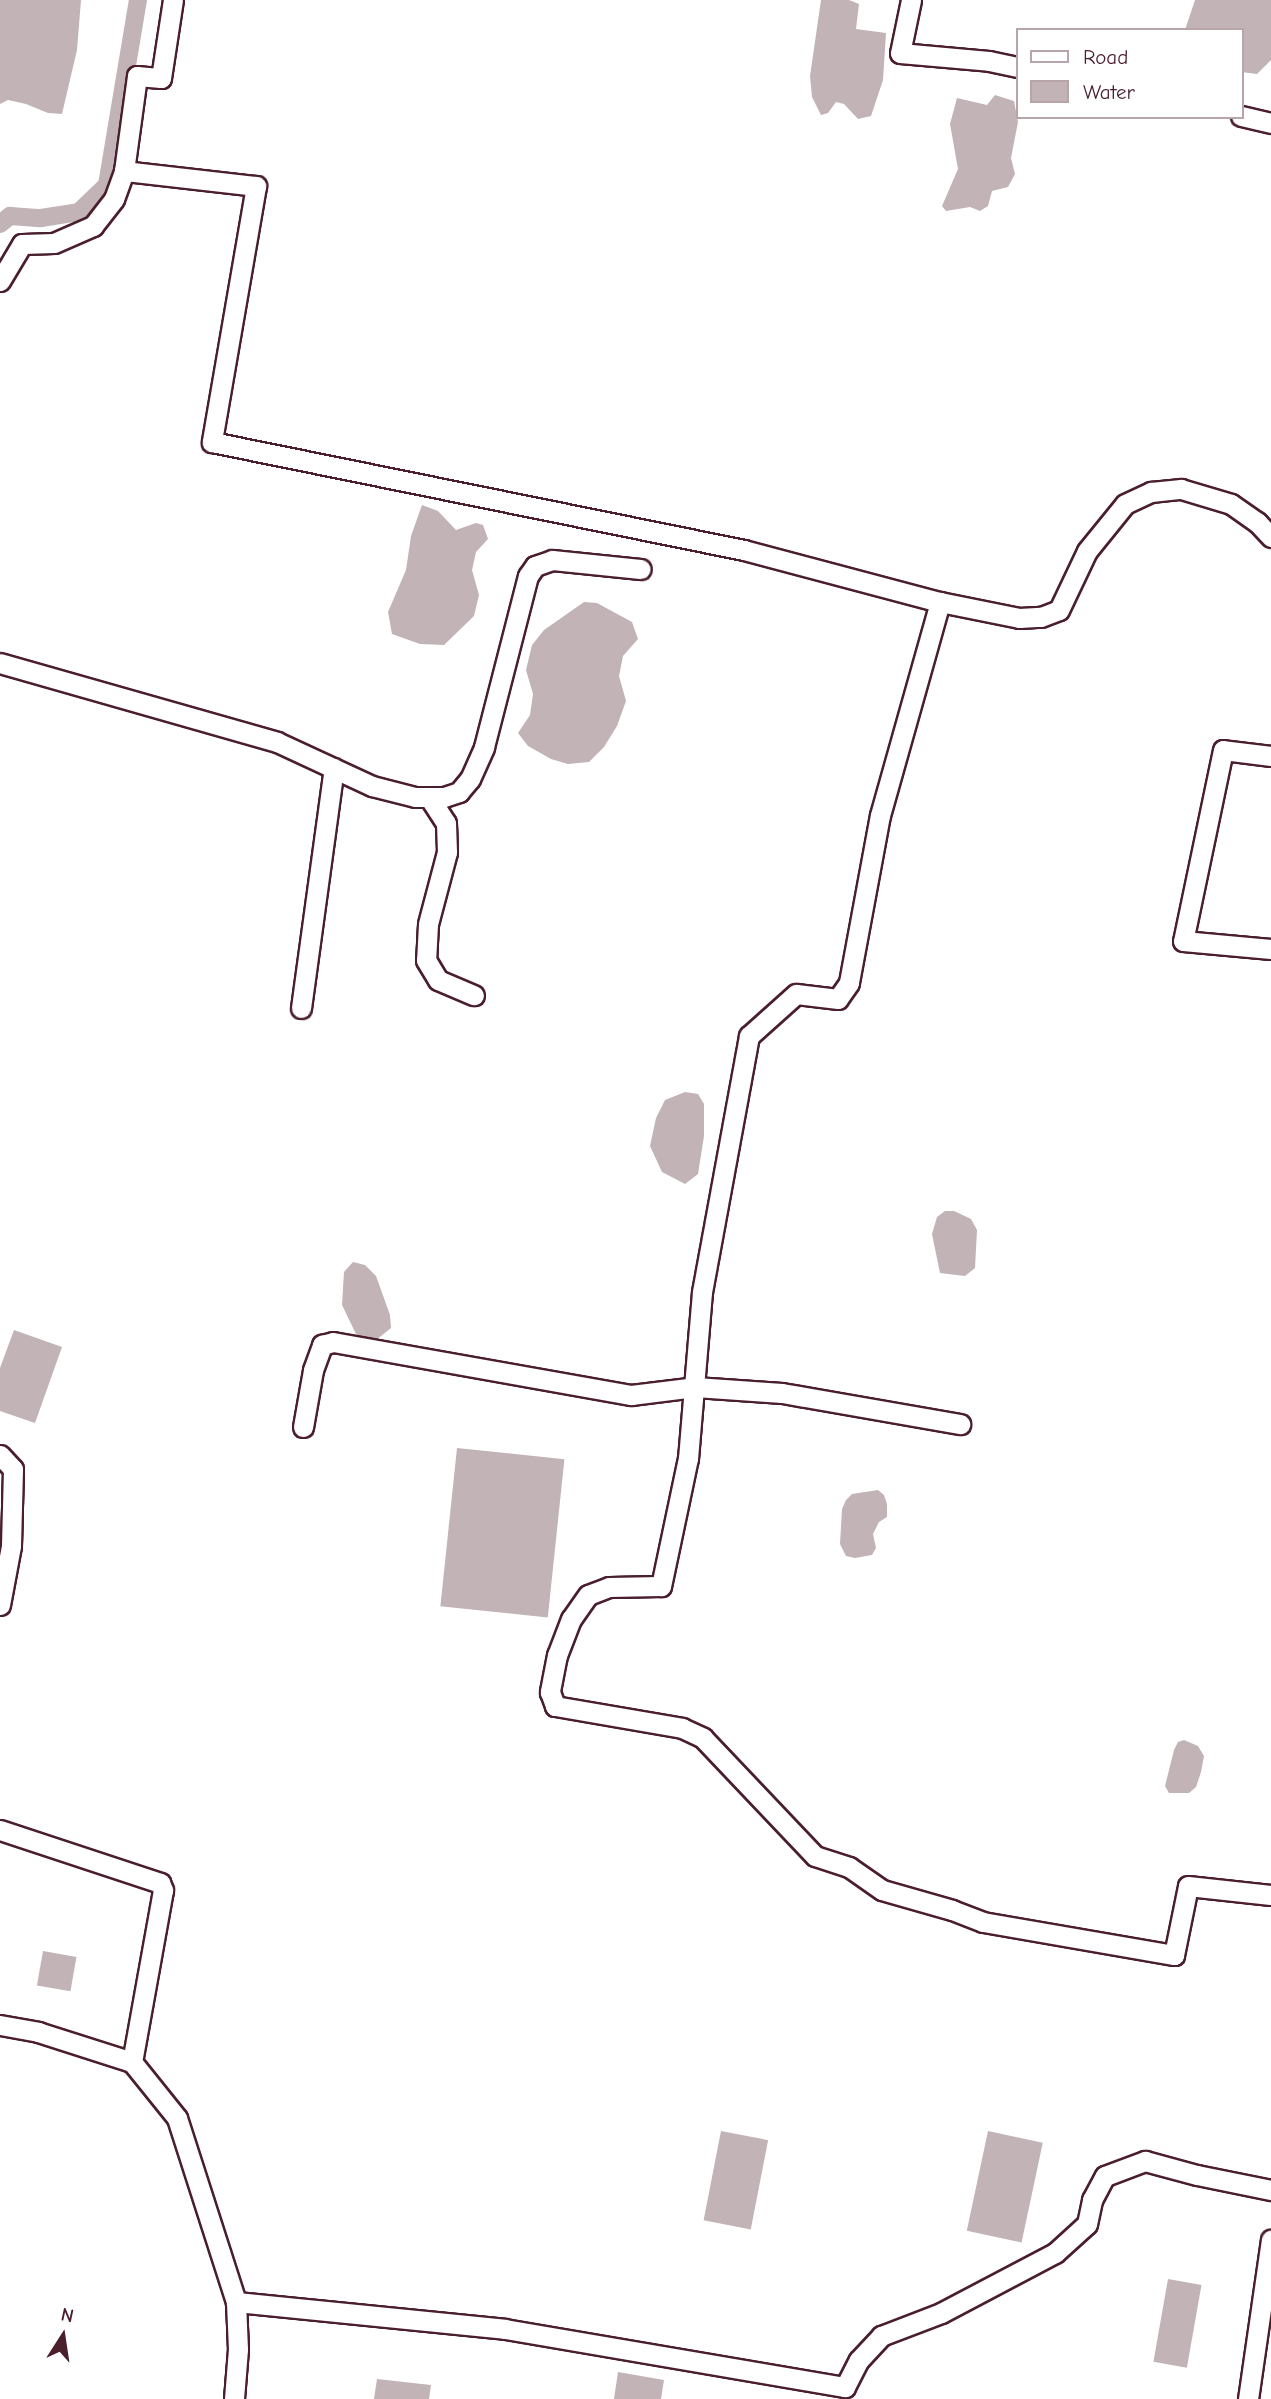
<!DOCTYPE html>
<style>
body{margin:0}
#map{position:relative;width:1271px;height:2399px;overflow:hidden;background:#fff;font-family:"Comic Neue",sans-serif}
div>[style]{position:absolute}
.water>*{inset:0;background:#c1b3b6;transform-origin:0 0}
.canal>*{height:18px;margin:-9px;padding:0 9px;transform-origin:9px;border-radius:9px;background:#c1b3b6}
.roads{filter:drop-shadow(2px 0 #4a1f2b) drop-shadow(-2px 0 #4a1f2b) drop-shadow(0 2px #4a1f2b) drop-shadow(0 -2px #4a1f2b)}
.minor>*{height:19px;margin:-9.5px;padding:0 9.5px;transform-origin:9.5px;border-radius:9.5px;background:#fff}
span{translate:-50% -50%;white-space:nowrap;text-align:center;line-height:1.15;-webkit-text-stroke:7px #fff;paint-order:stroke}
.legend{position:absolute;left:1016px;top:28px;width:228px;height:91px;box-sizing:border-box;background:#fff;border:2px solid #b7a5aa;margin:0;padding:9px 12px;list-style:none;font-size:21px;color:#4a1f2b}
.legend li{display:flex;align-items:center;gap:14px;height:35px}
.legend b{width:35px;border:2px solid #b7a5aa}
.north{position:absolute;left:28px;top:2301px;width:70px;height:70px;-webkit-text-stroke:5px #fff;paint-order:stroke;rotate:12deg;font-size:19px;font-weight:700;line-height:28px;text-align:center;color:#4a1f2b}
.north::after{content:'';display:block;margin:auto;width:24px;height:32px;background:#4a1f2b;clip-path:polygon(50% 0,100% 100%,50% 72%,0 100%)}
</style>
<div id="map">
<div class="water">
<i style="clip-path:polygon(0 0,81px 0,77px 50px,62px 114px,48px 113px,26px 104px,8px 100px,0 104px)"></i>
<i style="clip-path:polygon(821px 0,849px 0,859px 4px,856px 29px,886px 33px,883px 80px,871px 116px,858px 119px,844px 104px,836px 102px,828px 113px,821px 115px,812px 97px,810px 76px)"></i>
<i style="clip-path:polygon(1195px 0,1271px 0,1271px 60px,1257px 74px,1241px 72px,1241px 30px,1185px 30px)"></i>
<i style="clip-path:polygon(995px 95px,1014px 101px,1018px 122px,1011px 158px,1015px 174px,1008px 187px,992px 191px,988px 206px,980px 211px,970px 207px,946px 211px,942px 206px,958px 169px,950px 124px,957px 98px,987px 105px)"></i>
<i style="clip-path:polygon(422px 505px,438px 511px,456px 530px,476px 523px,483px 525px,488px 539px,476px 552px,472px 570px,479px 595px,474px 616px,444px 645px,420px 644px,392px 634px,388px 612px,406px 570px,411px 536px)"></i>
<i style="clip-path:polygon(584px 602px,597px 603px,632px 622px,638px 639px,623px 656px,619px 676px,626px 701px,617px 726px,604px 747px,589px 762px,568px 764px,551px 759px,528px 746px,518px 733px,530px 715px,533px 694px,526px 670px,532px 645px,544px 630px)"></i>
<i style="clip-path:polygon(685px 1092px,698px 1094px,704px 1104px,704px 1136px,698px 1174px,685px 1184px,662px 1172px,650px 1146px,656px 1118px,665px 1100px)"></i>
<i style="clip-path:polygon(945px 1211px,954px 1211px,971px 1219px,977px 1230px,975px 1268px,965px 1276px,940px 1273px,932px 1234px,937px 1217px)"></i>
<i style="clip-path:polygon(353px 1262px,365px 1265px,376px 1276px,390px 1315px,391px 1328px,376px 1340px,367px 1340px,356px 1334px,342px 1305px,344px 1272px)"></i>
<i style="clip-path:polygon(14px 1330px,62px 1347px,35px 1423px,0 1411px,0 1368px)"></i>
<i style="left:457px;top:1448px;width:108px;height:159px;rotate:6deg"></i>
<i style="clip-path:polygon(878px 1490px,884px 1495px,887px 1504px,887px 1517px,879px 1522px,873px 1534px,876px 1548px,872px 1555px,855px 1558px,846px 1556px,840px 1544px,842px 1509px,846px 1500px,852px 1494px)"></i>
<i style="clip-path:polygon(1184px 1740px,1198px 1746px,1204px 1756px,1201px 1772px,1196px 1787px,1189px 1793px,1169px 1793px,1165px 1786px,1174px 1750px,1178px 1742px)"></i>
<i style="left:43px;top:1951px;width:34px;height:35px;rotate:10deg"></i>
<i style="left:721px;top:2131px;width:48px;height:91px;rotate:11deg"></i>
<i style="left:988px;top:2131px;width:56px;height:102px;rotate:12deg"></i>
<i style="left:1168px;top:2279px;width:34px;height:84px;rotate:10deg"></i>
<i style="clip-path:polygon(618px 2372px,664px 2380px,661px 2399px,614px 2399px)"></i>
<i style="clip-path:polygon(377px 2379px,431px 2385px,429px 2399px,374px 2399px)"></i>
</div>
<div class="canal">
<i style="left:0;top:224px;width:13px;rotate:-39deg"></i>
<i style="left:10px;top:216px;width:31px;rotate:4deg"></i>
<i style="left:41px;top:218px;width:38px;rotate:-9deg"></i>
<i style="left:79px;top:212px;width:39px;rotate:-44deg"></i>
<i style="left:107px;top:185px;width:188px;rotate:-80.5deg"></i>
</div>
<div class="roads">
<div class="minor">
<i style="left:911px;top:0;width:54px;rotate:101.7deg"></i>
<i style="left:900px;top:53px;width:89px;rotate:5.1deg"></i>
<i style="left:989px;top:61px;width:29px;rotate:12deg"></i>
<i style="left:1241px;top:116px;width:31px;rotate:13deg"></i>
<i style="left:124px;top:171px;width:133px;rotate:6.5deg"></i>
<i style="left:256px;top:186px;width:260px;rotate:99.8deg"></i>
<i style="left:212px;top:442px;width:543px;rotate:11.48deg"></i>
<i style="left:744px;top:550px;width:203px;rotate:14.9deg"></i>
<i style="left:940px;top:602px;width:221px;rotate:105.7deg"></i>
<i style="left:880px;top:815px;width:171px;rotate:100.5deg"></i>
<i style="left:849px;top:983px;width:19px;rotate:125deg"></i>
<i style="left:838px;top:999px;width:42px;rotate:-173.2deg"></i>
<i style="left:796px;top:994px;width:63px;rotate:138.2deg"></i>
<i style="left:749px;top:1036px;width:260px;rotate:100.4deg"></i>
<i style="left:702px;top:1292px;width:167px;rotate:94.8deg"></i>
<i style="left:688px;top:1458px;width:131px;rotate:101.9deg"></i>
<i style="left:661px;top:1586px;width:52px;rotate:178.9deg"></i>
<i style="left:609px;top:1587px;width:22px;rotate:159deg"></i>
<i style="left:588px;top:1595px;width:29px;rotate:125deg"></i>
<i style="left:571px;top:1619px;width:39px;rotate:111deg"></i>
<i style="left:557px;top:1655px;width:38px;rotate:101deg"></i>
<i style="left:550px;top:1692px;width:15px;rotate:70deg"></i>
<i style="left:555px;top:1706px;width:129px;rotate:9.8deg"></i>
<i style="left:682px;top:1728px;width:23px;rotate:25deg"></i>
<i style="left:703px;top:1738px;width:163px;rotate:46.5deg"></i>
<i style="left:815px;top:1856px;width:36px;rotate:18deg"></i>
<i style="left:849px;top:1867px;width:40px;rotate:34.9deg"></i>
<i style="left:882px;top:1890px;width:73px;rotate:15.9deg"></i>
<i style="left:952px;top:1910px;width:33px;rotate:21deg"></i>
<i style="left:983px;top:1922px;width:194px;rotate:9.8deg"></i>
<i style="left:1174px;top:1955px;width:70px;rotate:-78.5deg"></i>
<i style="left:1188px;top:1886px;width:83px;rotate:6.2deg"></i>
<i style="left:0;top:281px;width:43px;rotate:-59.3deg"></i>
<i style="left:22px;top:244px;width:32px;rotate:-2deg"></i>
<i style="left:54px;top:243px;width:43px;rotate:-23.6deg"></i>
<i style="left:93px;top:226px;width:34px;rotate:-52deg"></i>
<i style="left:114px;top:199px;width:30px;rotate:-70deg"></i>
<i style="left:124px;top:171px;width:96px;rotate:-82.2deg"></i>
<i style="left:137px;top:76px;width:24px;rotate:5deg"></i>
<i style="left:161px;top:78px;width:79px;rotate:-81.3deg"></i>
<i style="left:940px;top:602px;width:81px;rotate:11.4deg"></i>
<i style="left:1019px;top:618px;width:22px;rotate:-3deg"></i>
<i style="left:1041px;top:617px;width:19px;rotate:-21deg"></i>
<i style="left:1059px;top:610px;width:65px;rotate:-64.6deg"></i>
<i style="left:1087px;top:551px;width:60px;rotate:-51deg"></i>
<i style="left:1125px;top:504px;width:29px;rotate:-25deg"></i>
<i style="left:1151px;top:492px;width:30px;rotate:-6deg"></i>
<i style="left:1181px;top:489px;width:52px;rotate:16.7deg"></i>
<i style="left:1231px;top:504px;width:32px;rotate:35deg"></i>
<i style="left:1257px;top:522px;width:21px;rotate:47deg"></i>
<i style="left:0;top:663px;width:288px;rotate:15.9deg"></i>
<i style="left:277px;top:742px;width:105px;rotate:24.9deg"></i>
<i style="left:372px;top:786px;width:44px;rotate:14.3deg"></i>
<i style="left:415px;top:797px;width:29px"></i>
<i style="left:444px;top:797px;width:16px;rotate:-18deg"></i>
<i style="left:459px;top:792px;width:17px;rotate:-50deg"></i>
<i style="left:470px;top:779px;width:35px;rotate:-66deg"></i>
<i style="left:484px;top:747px;width:177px;rotate:-75.6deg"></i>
<i style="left:528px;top:576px;width:12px;rotate:-55deg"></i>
<i style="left:535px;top:566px;width:18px;rotate:-19deg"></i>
<i style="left:552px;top:560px;width:89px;rotate:5.8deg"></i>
<i style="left:1271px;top:756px;width:48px;rotate:-172.9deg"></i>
<i style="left:1223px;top:750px;width:195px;rotate:101.8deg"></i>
<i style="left:1183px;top:941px;width:88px;rotate:5.2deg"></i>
<i style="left:429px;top:797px;width:31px;rotate:57deg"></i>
<i style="left:446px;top:823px;width:29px;rotate:88deg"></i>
<i style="left:447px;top:852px;width:74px;rotate:104.8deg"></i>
<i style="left:428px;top:924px;width:36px;rotate:93deg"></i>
<i style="left:426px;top:960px;width:23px;rotate:59deg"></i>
<i style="left:438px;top:980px;width:39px;rotate:23deg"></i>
<i style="left:301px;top:1008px;width:242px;rotate:-82.2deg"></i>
<i style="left:303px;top:1427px;width:58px;rotate:-80deg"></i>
<i style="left:313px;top:1370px;width:27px;rotate:-70deg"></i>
<i style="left:322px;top:1345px;width:11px;rotate:-15deg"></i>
<i style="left:333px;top:1342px;width:303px;rotate:10.1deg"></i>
<i style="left:631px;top:1395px;width:64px;rotate:-7.1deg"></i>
<i style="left:695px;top:1387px;width:87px;rotate:3.9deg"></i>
<i style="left:782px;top:1393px;width:181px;rotate:9.9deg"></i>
<i style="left:0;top:1455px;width:19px;rotate:47deg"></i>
<i style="left:13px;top:1469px;width:77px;rotate:91.5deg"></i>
<i style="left:11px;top:1546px;width:60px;rotate:100.6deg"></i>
<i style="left:0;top:1830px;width:169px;rotate:18.3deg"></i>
<i style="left:160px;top:1883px;width:8px;rotate:67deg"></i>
<i style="left:163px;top:1890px;width:175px;rotate:100.2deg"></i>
<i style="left:0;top:2025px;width:39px;rotate:10deg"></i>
<i style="left:38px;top:2032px;width:99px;rotate:17.7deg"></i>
<i style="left:132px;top:2062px;width:72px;rotate:51.2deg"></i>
<i style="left:177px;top:2118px;width:193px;rotate:72.2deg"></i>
<i style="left:236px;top:2302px;width:47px;rotate:87.6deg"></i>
<i style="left:238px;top:2349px;width:50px;rotate:94.6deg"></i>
<i style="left:236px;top:2302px;width:270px;rotate:5.7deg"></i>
<i style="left:505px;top:2329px;width:345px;rotate:9.7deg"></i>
<i style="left:845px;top:2387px;width:30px;rotate:-63deg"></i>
<i style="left:859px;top:2360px;width:33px;rotate:-47deg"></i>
<i style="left:881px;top:2336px;width:64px;rotate:-21deg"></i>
<i style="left:941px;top:2313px;width:129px;rotate:-27.8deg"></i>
<i style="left:1055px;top:2253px;width:43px;rotate:-42.2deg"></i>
<i style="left:1087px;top:2224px;width:25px;rotate:-78deg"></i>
<i style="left:1092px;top:2200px;width:27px;rotate:-62deg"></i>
<i style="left:1105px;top:2176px;width:43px;rotate:-20.6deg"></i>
<i style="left:1145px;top:2161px;width:54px;rotate:15.1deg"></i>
<i style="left:1197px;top:2175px;width:76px;rotate:11.5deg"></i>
<i style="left:1248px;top:2399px;width:161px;rotate:-81.8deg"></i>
</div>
</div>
<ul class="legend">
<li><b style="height:9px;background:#fff"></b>Road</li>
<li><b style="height:19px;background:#c1b3b6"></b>Water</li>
</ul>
<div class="north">N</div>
</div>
